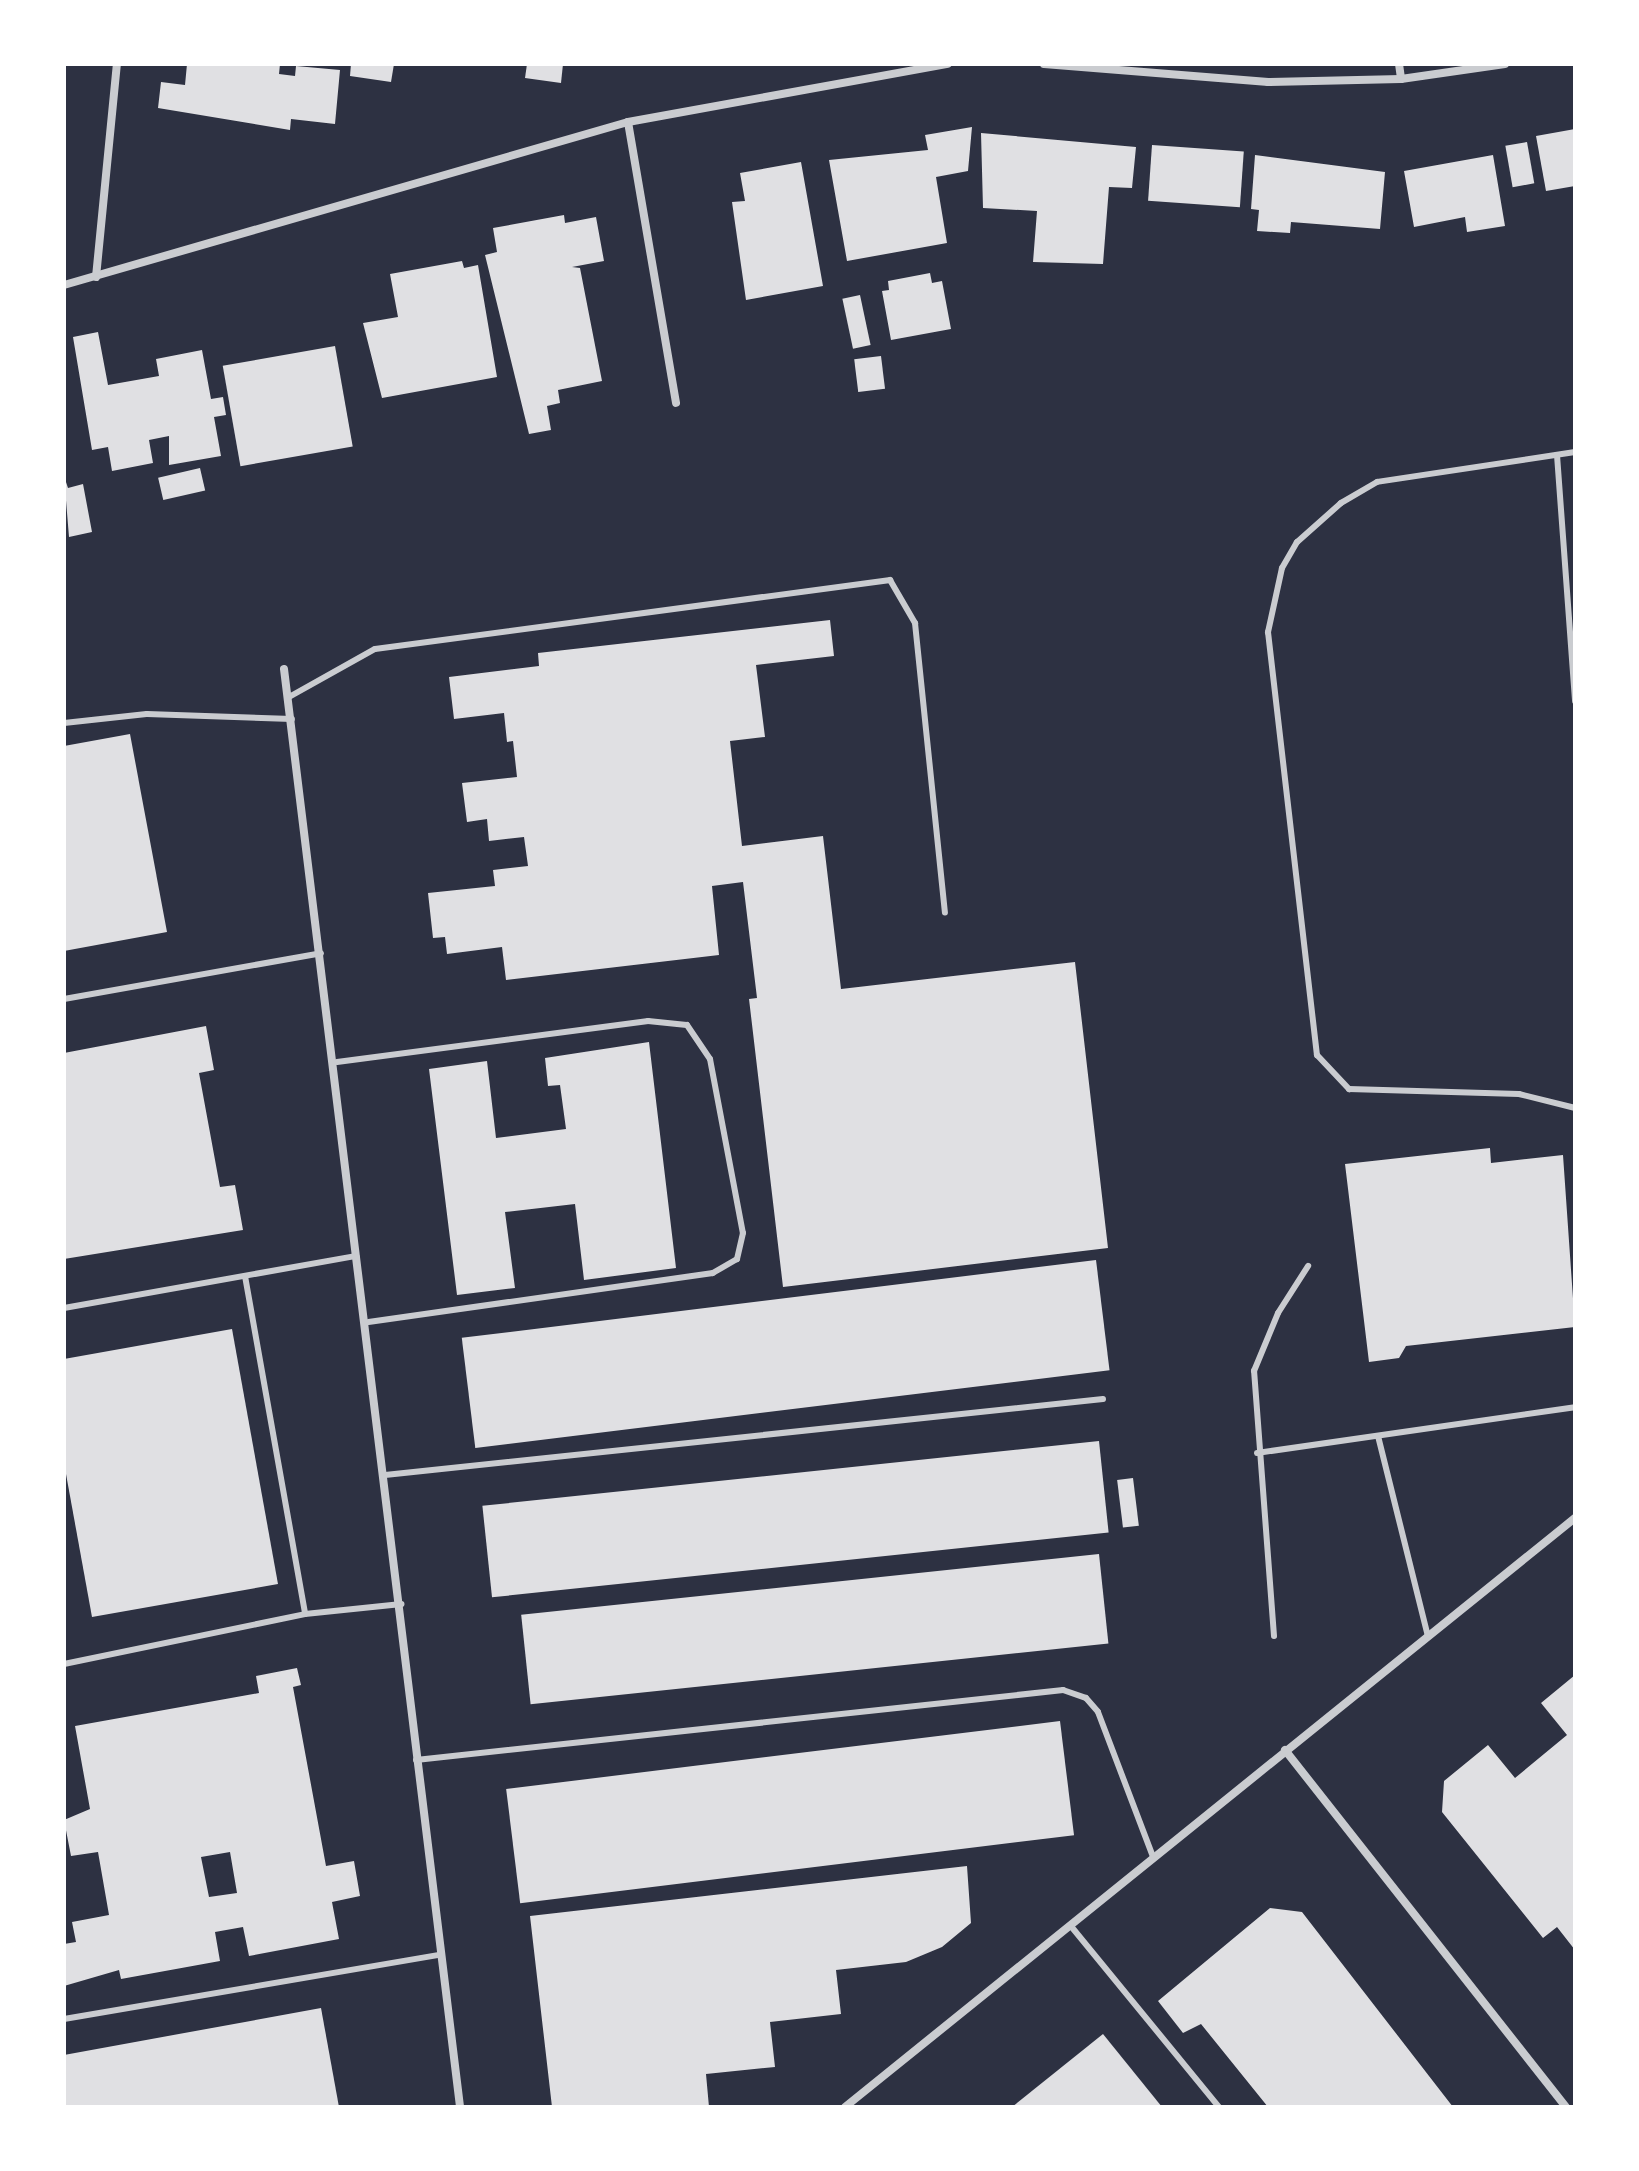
<!DOCTYPE html>
<style>
body{margin:0}
#map{position:relative;width:1639px;height:2171px;overflow:hidden;background:#2d3142;font-family:Overpass,sans-serif}
div>[style]{position:absolute}
.building>*{inset:0;background:#e0e0e3;transform-origin:0 0}
.service>*{height:6px;margin:-3px;padding:0 3px;transform-origin:3px;border-radius:3px;background:#caccd0}
.minor>*{height:8px;margin:-4px;padding:0 4px;transform-origin:4px;border-radius:4px;background:#caccd0}
span{translate:-50% -50%;white-space:nowrap;text-align:center;line-height:1.15;-webkit-text-stroke:8px #fff;paint-order:stroke}
.frame{position:absolute;inset:0;border:66px solid #fff;pointer-events:none}
</style>
<div id="map">
<div class="building">
<i style="clip-path:polygon(187px 64px,280px 64px,279px 74px,295px 76px,296px 66px,340px 70px,335px 124px,291px 119px,290px 130px,158px 108px,161px 82px,185px 85px)"></i>
<i style="clip-path:polygon(351px 64px,394px 64px,391px 82px,350px 76px)"></i>
<i style="clip-path:polygon(527px 64px,563px 64px,561px 83px,525px 78px)"></i>
<i style="clip-path:polygon(972px 127px,968px 171px,936px 177px,947px 243px,847px 261px,829px 160px,928px 150px,925px 135px)"></i>
<i style="clip-path:polygon(1575px 129px,1575px 186px,1546px 191px,1536px 136px)"></i>
<i style="clip-path:polygon(981px 133px,1136px 147px,1132px 188px,1109px 187px,1103px 264px,1033px 262px,1037px 211px,983px 208px)"></i>
<i style="left:1527px;top:142px;width:42px;height:22px;rotate:80deg"></i>
<i style="left:1152px;top:145px;width:92px;height:56px;rotate:4deg"></i>
<i style="clip-path:polygon(1255px 155px,1385px 172px,1380px 229px,1291px 222px,1290px 233px,1257px 231px,1259px 210px,1251px 209px)"></i>
<i style="clip-path:polygon(1493px 155px,1505px 226px,1467px 232px,1465px 217px,1414px 227px,1404px 171px)"></i>
<i style="clip-path:polygon(801px 162px,823px 286px,746px 300px,732px 202px,745px 201px,740px 173px)"></i>
<i style="clip-path:polygon(564px 215px,565px 223px,596px 217px,604px 261px,572px 267px,580px 268px,602px 381px,558px 390px,560px 403px,547px 406px,551px 430px,529px 434px,485px 255px,497px 252px,493px 228px)"></i>
<i style="clip-path:polygon(462px 261px,464px 268px,478px 265px,497px 377px,382px 398px,363px 323px,398px 317px,390px 274px)"></i>
<i style="clip-path:polygon(930px 273px,932px 283px,942px 281px,951px 329px,891px 340px,882px 291px,889px 290px,888px 281px)"></i>
<i style="left:860px;top:295px;width:51px;height:18px;rotate:78deg"></i>
<i style="clip-path:polygon(98px 332px,108px 385px,159px 376px,156px 359px,202px 350px,211px 399px,223px 397px,226px 415px,214px 417px,221px 456px,169px 465px,169px 436px,149px 440px,153px 463px,112px 471px,108px 447px,92px 450px,73px 337px)"></i>
<i style="left:335px;top:346px;width:102px;height:114px;rotate:80deg"></i>
<i style="left:881px;top:356px;width:33px;height:27px;rotate:83deg"></i>
<i style="left:200px;top:468px;width:23px;height:43px;rotate:77deg"></i>
<i style="clip-path:polygon(64px 476px,68px 488px,83px 484px,92px 532px,69px 537px)"></i>
<i style="clip-path:polygon(830px 620px,834px 656px,756px 665px,765px 737px,730px 741px,742px 846px,823px 836px,841px 989px,1075px 962px,1108px 1248px,783px 1287px,749px 999px,757px 998px,743px 882px,712px 886px,719px 955px,506px 980px,502px 947px,447px 954px,445px 937px,433px 938px,428px 893px,495px 886px,493px 870px,528px 866px,524px 837px,489px 841px,487px 819px,467px 822px,462px 783px,517px 777px,513px 741px,507px 742px,504px 713px,454px 719px,449px 677px,539px 666px,538px 653px)"></i>
<i style="clip-path:polygon(130px 734px,167px 932px,64px 951px,64px 746px)"></i>
<i style="clip-path:polygon(206px 1026px,214px 1070px,199px 1073px,220px 1187px,235px 1185px,243px 1230px,64px 1259px,64px 1053px)"></i>
<i style="clip-path:polygon(649px 1042px,676px 1268px,584px 1280px,575px 1204px,505px 1212px,515px 1288px,457px 1295px,429px 1069px,487px 1061px,496px 1138px,566px 1129px,560px 1085px,548px 1086px,545px 1058px)"></i>
<i style="clip-path:polygon(1490px 1148px,1491px 1163px,1563px 1155px,1575px 1327px,1406px 1346px,1399px 1358px,1369px 1362px,1345px 1164px)"></i>
<i style="left:1096px;top:1260px;width:111px;height:639px;rotate:83deg"></i>
<i style="clip-path:polygon(232px 1329px,278px 1584px,92px 1617px,64px 1463px,64px 1359px)"></i>
<i style="left:1099px;top:1441px;width:92px;height:620px;rotate:84deg"></i>
<i style="left:1133px;top:1478px;width:48px;height:16px;rotate:83deg"></i>
<i style="left:1099px;top:1554px;width:90px;height:581px;rotate:84deg"></i>
<i style="clip-path:polygon(evenodd,297px 1668px,301px 1685px,293px 1687px,326px 1866px,354px 1861px,360px 1896px,332px 1902px,339px 1939px,249px 1956px,243px 1927px,215px 1932px,220px 1961px,121px 1979px,119px 1970px,64px 1986px,64px 1944px,76px 1942px,72px 1922px,109px 1915px,98px 1852px,71px 1856px,64px 1820px,90px 1809px,75px 1726px,259px 1693px,256px 1676px,297px 1668px,230px 1852px,237px 1893px,209px 1897px,201px 1857px,230px 1852px)"></i>
<i style="clip-path:polygon(1575px 1675px,1575px 1950px,1557px 1927px,1543px 1938px,1442px 1812px,1444px 1781px,1488px 1745px,1515px 1778px,1567px 1735px,1541px 1703px)"></i>
<i style="left:1060px;top:1721px;width:115px;height:558px;rotate:83deg"></i>
<i style="clip-path:polygon(967px 1866px,971px 1923px,942px 1947px,906px 1962px,836px 1970px,841px 2014px,770px 2022px,775px 2067px,706px 2074px,709px 2107px,552px 2107px,530px 1916px)"></i>
<i style="clip-path:polygon(1270px 1908px,1302px 1912px,1453px 2107px,1268px 2107px,1201px 2024px,1183px 2033px,1158px 2001px)"></i>
<i style="clip-path:polygon(321px 2008px,339px 2107px,64px 2107px,64px 2055px)"></i>
<i style="clip-path:polygon(1103px 2034px,1162px 2107px,1012px 2107px)"></i>
</div>
<div class="service">
<i style="left:1575px;top:452px;width:200px;rotate:171.4deg"></i>
<i style="left:1377px;top:482px;width:42px;rotate:149.7deg"></i>
<i style="left:1341px;top:503px;width:59px;rotate:138.4deg"></i>
<i style="left:1297px;top:542px;width:30px;rotate:120deg"></i>
<i style="left:1282px;top:568px;width:66px;rotate:102.3deg"></i>
<i style="left:1268px;top:632px;width:426px;rotate:83.4deg"></i>
<i style="left:1317px;top:1055px;width:47px;rotate:46.7deg"></i>
<i style="left:1349px;top:1089px;width:170px;rotate:1.7deg"></i>
<i style="left:1519px;top:1094px;width:58px;rotate:14deg"></i>
<i style="left:1557px;top:455px;width:247px;rotate:85.8deg"></i>
<i style="left:289px;top:697px;width:98px;rotate:-29.2deg"></i>
<i style="left:375px;top:649px;width:520px;rotate:-7.63deg"></i>
<i style="left:890px;top:580px;width:50px;rotate:59.8deg"></i>
<i style="left:915px;top:623px;width:291px;rotate:84.1deg"></i>
<i style="left:64px;top:723px;width:83px;rotate:-6.2deg"></i>
<i style="left:147px;top:714px;width:145px;rotate:2deg"></i>
<i style="left:64px;top:999px;width:261px;rotate:-10.1deg"></i>
<i style="left:337px;top:1062px;width:314px;rotate:-7.5deg"></i>
<i style="left:648px;top:1021px;width:39px;rotate:6deg"></i>
<i style="left:687px;top:1025px;width:41px;rotate:55.9deg"></i>
<i style="left:710px;top:1059px;width:177px;rotate:79.3deg"></i>
<i style="left:743px;top:1233px;width:27px;rotate:103deg"></i>
<i style="left:737px;top:1259px;width:28px;rotate:150deg"></i>
<i style="left:713px;top:1273px;width:348px;rotate:171.9deg"></i>
<i style="left:245px;top:1276px;width:343px;rotate:79.9deg"></i>
<i style="left:64px;top:1308px;width:297px;rotate:-10.1deg"></i>
<i style="left:1378px;top:1436px;width:206px;rotate:76deg"></i>
<i style="left:1257px;top:1453px;width:321px;rotate:-8.2deg"></i>
<i style="left:385px;top:1475px;width:722px;rotate:-6.04deg"></i>
<i style="left:1274px;top:1636px;width:266px;rotate:-94.3deg"></i>
<i style="left:1254px;top:1371px;width:63px;rotate:-67.5deg"></i>
<i style="left:1278px;top:1313px;width:56px;rotate:-57.4deg"></i>
<i style="left:64px;top:1664px;width:246px;rotate:-11.7deg"></i>
<i style="left:305px;top:1614px;width:97px;rotate:-5.9deg"></i>
<i style="left:416px;top:1760px;width:651px;rotate:-6.17deg"></i>
<i style="left:1063px;top:1690px;width:24px;rotate:19deg"></i>
<i style="left:1086px;top:1698px;width:18px;rotate:49deg"></i>
<i style="left:1098px;top:1712px;width:155px;rotate:69.2deg"></i>
<i style="left:1070px;top:1925px;width:235px;rotate:50.7deg"></i>
<i style="left:64px;top:2019px;width:379px;rotate:-9.7deg"></i>
</div>
<div class="minor">
<i style="left:1044px;top:64px;width:225px;rotate:4.6deg"></i>
<i style="left:1268px;top:82px;width:133px;rotate:-1.3deg"></i>
<i style="left:1401px;top:79px;width:105px;rotate:-8.2deg"></i>
<i style="left:1399px;top:64px;width:15px;rotate:82deg"></i>
<i style="left:628px;top:122px;width:285px;rotate:80.3deg"></i>
<i style="left:96px;top:277px;width:214px;rotate:-84.4deg"></i>
<i style="left:64px;top:285px;width:587px;rotate:-16.12deg"></i>
<i style="left:628px;top:122px;width:325px;rotate:-10.3deg"></i>
<i style="left:284px;top:669px;width:1449px;rotate:83.02deg"></i>
<i style="left:1285px;top:1750px;width:454px;rotate:51.8deg"></i>
<i style="left:845px;top:2107px;width:938px;rotate:-38.9deg"></i>
</div>
<div class="frame"></div>
</div>
